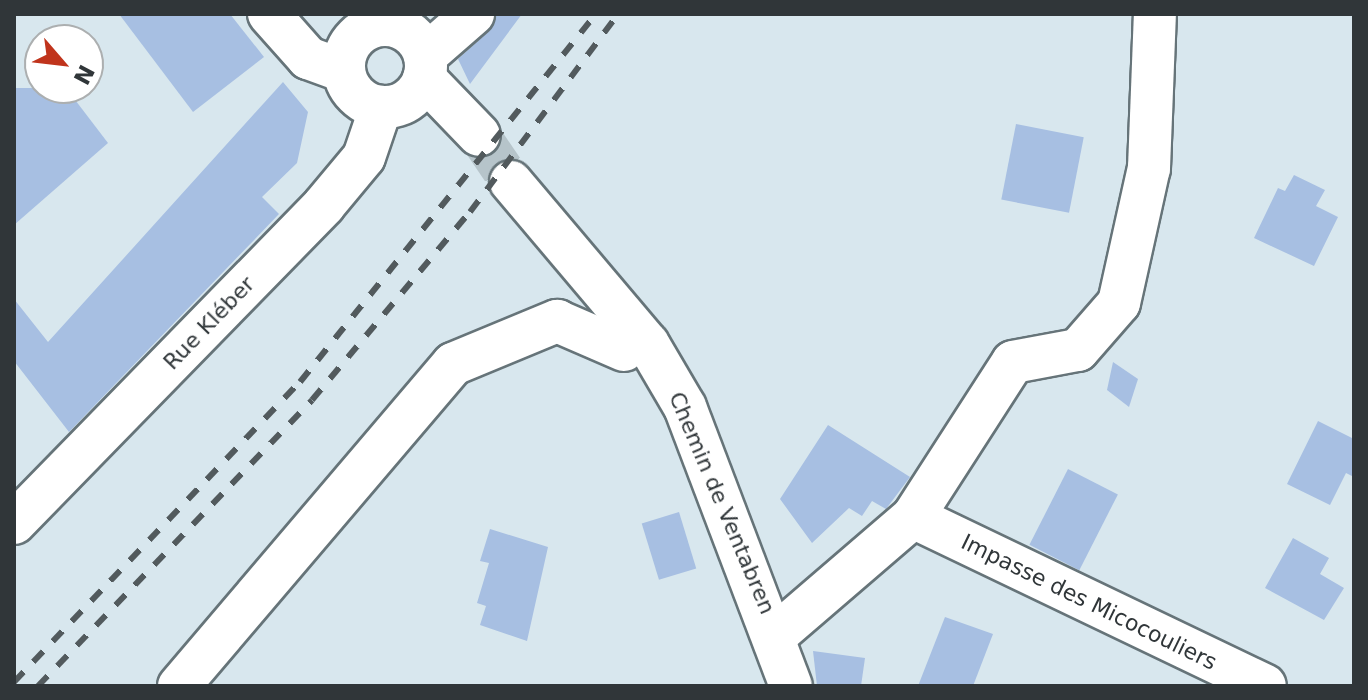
<!DOCTYPE html>
<meta charset="utf-8">
<style>
body{margin:0}
#map{position:relative;width:1368px;height:700px;overflow:hidden;background:#d8e7ee;font-family:"DejaVu Sans",sans-serif}
div>[style]{position:absolute}
.building>*{inset:0;background:#a7bfe2;transform-origin:0 0}
.minor-tunnel>*{height:42px;margin-top:-21px;transform-origin:0;background:repeating-linear-gradient(90deg,#b6c4ca 0 42px,transparent 0 63px)}
.roads{filter:drop-shadow(2px 0 #667479) drop-shadow(-2px 0 #667479) drop-shadow(0 2px #667479) drop-shadow(0 -2px #667479)}
.minor>*{height:42px;margin:-21px;padding:0 21px;transform-origin:21px;border-radius:21px;background:#fff}
.minor>.ring{margin:-21px;padding:0;box-sizing:content-box;background:none;border:42px solid #fff;border-radius:50%}
.rail>*{height:6px;margin-top:-3px;transform-origin:0;background:repeating-linear-gradient(90deg,#525a5d 0 14px,transparent 0 28px)}
span{translate:-50% -50%;white-space:nowrap;text-align:center;line-height:1.15;-webkit-text-stroke:8px #fff;paint-order:stroke}
.street-label{font-size:22px;color:#303639}
.frame{position:absolute;inset:0;border:16px solid #303639;pointer-events:none}
.north{position:absolute;left:24px;top:24px;width:80px;height:80px;box-sizing:border-box;background:#fff;border:2px solid #acafb0;border-radius:50%;rotate:118deg;font-size:22px;font-weight:700;line-height:32px;text-align:center;color:#303639}
.north::after{content:'';display:block;margin:auto;width:28px;height:36px;background:#c0341c;clip-path:polygon(50% 0,100% 100%,50% 72%,0 100%)}
</style>
<div id="map">
<div class="building">
<i style="clip-path:polygon(119px 14px,230px 14px,264px 57px,193px 112px)"></i>
<i style="clip-path:polygon(496px 14px,522px 14px,470px 84px,458px 59px,489px 31px)"></i>
<i style="clip-path:polygon(283px 82px,308px 112px,297px 163px,262px 197px,279px 214px,69px 432px,14px 361px,14px 299px,48px 342px)"></i>
<i style="clip-path:polygon(14px 88px,66px 88px,108px 143px,14px 225px)"></i>
<i style="left:1016px;top:124px;width:69px;height:77px;rotate:11deg"></i>
<i style="clip-path:polygon(1294px 175px,1325px 190px,1316px 206px,1338px 217px,1314px 266px,1254px 238px,1278px 188px,1285px 191px)"></i>
<i style="clip-path:polygon(1113px 362px,1138px 379px,1129px 407px,1107px 390px)"></i>
<i style="clip-path:polygon(1318px 421px,1354px 439px,1354px 477px,1346px 473px,1330px 505px,1287px 484px)"></i>
<i style="clip-path:polygon(828px 425px,910px 477px,886px 509px,872px 501px,862px 516px,849px 508px,812px 543px,780px 499px)"></i>
<i style="left:1068px;top:469px;width:56px;height:85px;rotate:27deg"></i>
<i style="left:679px;top:512px;width:59px;height:39px;rotate:73deg"></i>
<i style="clip-path:polygon(490px 529px,548px 547px,527px 641px,480px 625px,486px 606px,477px 603px,489px 563px,480px 561px)"></i>
<i style="clip-path:polygon(1293px 538px,1329px 558px,1320px 574px,1344px 588px,1324px 620px,1265px 588px)"></i>
<i style="clip-path:polygon(945px 617px,993px 634px,973px 686px,918px 686px)"></i>
<i style="clip-path:polygon(813px 651px,865px 658px,861px 686px,817px 686px)"></i>
</div>
<div class="minor-tunnel">
<i style="left:479px;top:135px;width:57px;rotate:55.8deg"></i>
</div>
<div class="roads">
<div class="minor">
<i style="left:269px;top:14px;width:59px;rotate:48.4deg"></i>
<i style="left:308px;top:58px;width:38px;rotate:20deg"></i>
<i class="ring" style="left:344px;top:25px;width:40px;height:40px"></i>
<i style="left:425px;top:56px;width:64px;rotate:-41.2deg"></i>
<i style="left:424px;top:78px;width:79px;rotate:46deg"></i>
<i style="left:511px;top:182px;width:212px;rotate:49.8deg"></i>
<i style="left:648px;top:344px;width:73px;rotate:59.6deg"></i>
<i style="left:685px;top:407px;width:298px;rotate:69.2deg"></i>
<i style="left:913px;top:517px;width:390px;rotate:25.6deg"></i>
<i style="left:14px;top:523px;width:444px;rotate:-45.7deg"></i>
<i style="left:324px;top:205px;width:62px;rotate:-50.2deg"></i>
<i style="left:364px;top:157px;width:53px;rotate:-71.2deg"></i>
<i style="left:777px;top:634px;width:179px;rotate:-40.7deg"></i>
<i style="left:913px;top:517px;width:184px;rotate:-57.2deg"></i>
<i style="left:1013px;top:362px;width:66px;rotate:-10.5deg"></i>
<i style="left:1078px;top:350px;width:62px;rotate:-48.9deg"></i>
<i style="left:1119px;top:303px;width:138px;rotate:-77.5deg"></i>
<i style="left:1149px;top:168px;width:154px;rotate:-87.8deg"></i>
<i style="left:179px;top:686px;width:423px;rotate:-49.6deg"></i>
<i style="left:453px;top:364px;width:113px;rotate:-22.5deg"></i>
<i style="left:557px;top:321px;width:73px;rotate:23.4deg"></i>
</div>
</div>
<div class="rail">
<i style="left:14px;top:682px;width:414px;rotate:-46.4deg"></i>
<i style="left:300px;top:382px;width:472px;rotate:-51.2deg"></i>
<i style="left:38px;top:686px;width:396px;rotate:-46.2deg"></i>
<i style="left:312px;top:400px;width:246px;rotate:-50deg"></i>
<i style="left:470px;top:212px;width:247px;rotate:-53.2deg"></i>
</div>
<div class="street-label">
<span style="left:209px;top:323px;rotate:-46deg">Rue Kléber</span>
<span style="left:722px;top:503px;rotate:67deg">Chemin de Ventabren</span>
<span style="left:1089px;top:602px;rotate:26deg">Impasse des Micocouliers</span>
</div>
<div class="frame"></div>
<div class="north">N</div>
</div>
